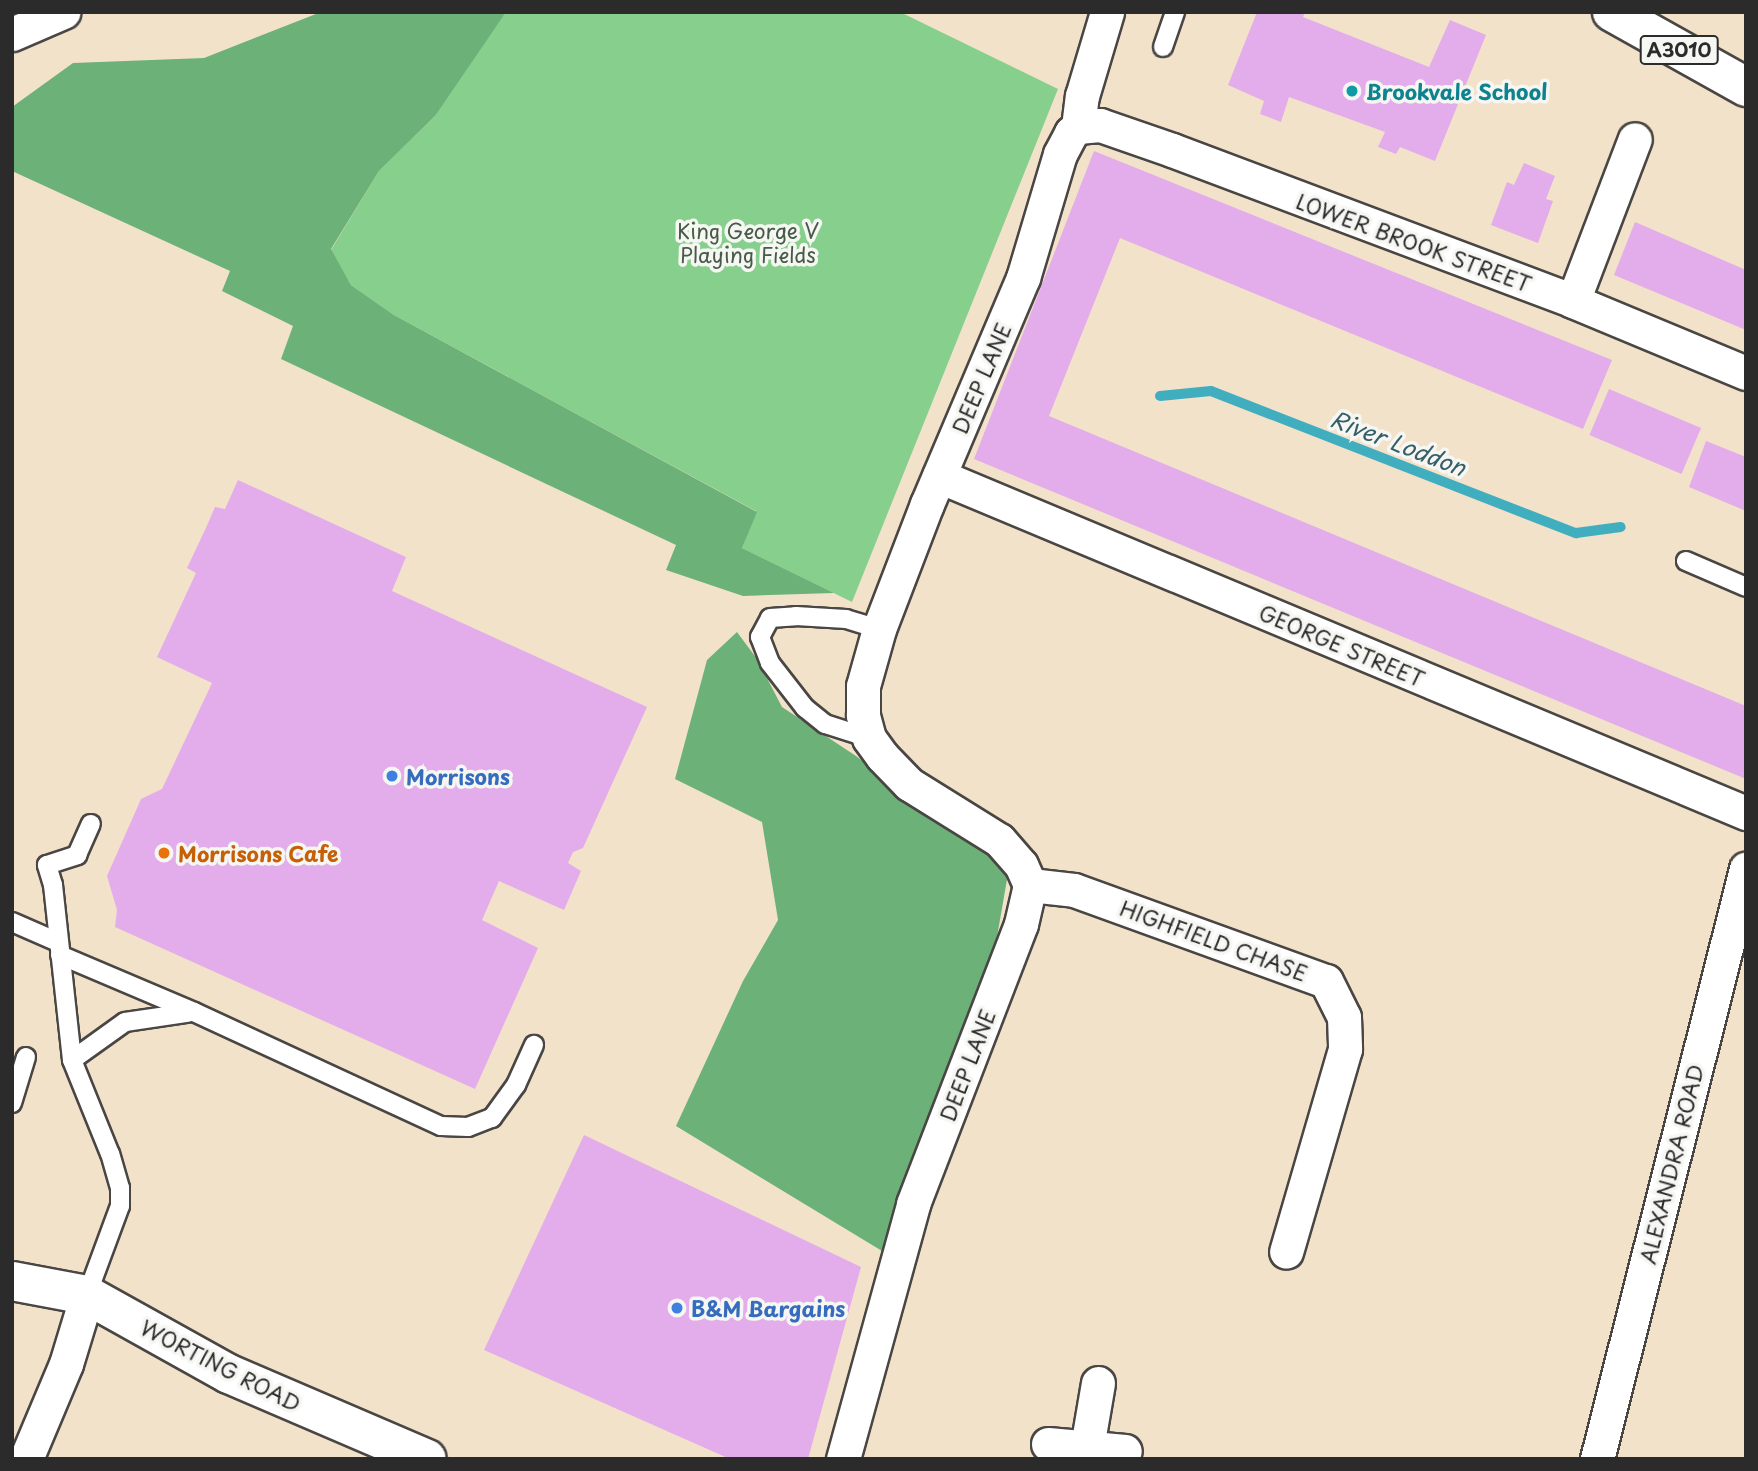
<!DOCTYPE html>
<style>
body{margin:0}
#map{position:relative;width:1758px;height:1471px;overflow:hidden;background:#f3e2ca;font-family:"Playpen Sans",sans-serif}
div>[style]{position:absolute}
.green>*{inset:0;background:#86cf8c}
.forest>*{inset:0;background:#6cb278}
.stream>*{height:10px;margin:-5px;padding:0 5px;transform-origin:5px;border-radius:5px;background:#41aebf}
.building>*{inset:0;background:#e3aceb;transform-origin:0 0}
.roads{filter:drop-shadow(2px 0 #494643) drop-shadow(-2px 0 #494643) drop-shadow(0 2px #494643) drop-shadow(0 -2px #494643)}
.service>*{height:18px;margin:-9px;padding:0 9px;transform-origin:9px;border-radius:9px;background:#fff}
.minor>*{height:33px;margin:-16.5px;padding:0 16.5px;transform-origin:16.5px;border-radius:16.5px;background:#fff}
.tertiary>*{height:38px;margin:-19px;padding:0 19px;transform-origin:19px;border-radius:19px;background:#fff}
.primary>*{height:38px;margin:-19px;padding:0 19px;transform-origin:19px;border-radius:19px;background:#fff}
.dots>*{width:19px;height:19px;translate:-50% -50%;box-sizing:border-box;border:4px solid #f6f6f2;border-radius:50%}
span{translate:-50% -50%;white-space:nowrap;text-align:center;line-height:1.15;-webkit-text-stroke:7px #f6f6f2;paint-order:stroke}
.shield-label span{padding:2px 5px;background:#f6f6f2;border:2px solid;border-radius:5px;-webkit-text-stroke-width:0}
.shield-label{font-size:19px;color:#2b2b2b;font-weight:700}
.culture-label{font-size:21px;color:#0d838f;font-weight:700}
.left{translate:0 -50%;text-align:left}
.park-label{font-size:21px;color:#465c48}
.street-label{font-size:21px;color:#2b2b2b}
.shop-label{font-size:21px;color:#366cbe;font-weight:700}
.food-label{font-size:21px;color:#c56008;font-weight:700}
.water-label{font-size:23px;color:#345f66;font-style:italic}
.frame{position:absolute;inset:0;border:14px solid #2b2b2b;pointer-events:none}
</style>
<div id="map">
<div class="green">
<i style="clip-path:polygon(506px 12px,900px 12px,1058px 89px,852px 602px,742px 548px,756px 511px,394px 315px,351px 285px,331px 250px,379px 171px,435px 116px,460px 74px)"></i>
</div>
<div class="forest">
<i style="clip-path:polygon(321px 12px,506px 12px,435px 116px,379px 171px,331px 249px,351px 285px,394px 315px,757px 512px,742px 548px,834px 593px,743px 596px,666px 570px,676px 545px,281px 359px,293px 326px,222px 291px,230px 271px,12px 171px,12px 107px,73px 63px,204px 58px)"></i>
<i style="clip-path:polygon(737px 632px,757px 659px,782px 707px,856px 756px,957px 833px,1009px 868px,993px 960px,887px 1254px,676px 1126px,743px 981px,778px 920px,762px 822px,675px 779px,707px 660px)"></i>
</div>
<div class="stream">
<i style="left:1160px;top:396px;width:51px;rotate:-5.6deg"></i>
<i style="left:1211px;top:391px;width:392px;rotate:21.3deg"></i>
<i style="left:1576px;top:533px;width:45px;rotate:-7.6deg"></i>
</div>
<div class="building">
<i style="clip-path:polygon(1257px 12px,1305px 12px,1303px 17px,1429px 67px,1450px 20px,1486px 35px,1435px 161px,1400px 147px,1396px 154px,1378px 147px,1385px 132px,1289px 97px,1281px 122px,1260px 114px,1264px 101px,1228px 85px)"></i>
<i style="clip-path:polygon(1094px 151px,1612px 360px,1583px 429px,1120px 238px,1049px 416px,1746px 706px,1746px 779px,974px 459px)"></i>
<i style="clip-path:polygon(1524px 163px,1555px 176px,1546px 199px,1553px 201px,1538px 243px,1491px 225px,1507px 182px,1514px 185px)"></i>
<i style="clip-path:polygon(1635px 222px,1746px 270px,1746px 330px,1614px 275px)"></i>
<i style="left:1609px;top:389px;width:100px;height:50px;rotate:23deg"></i>
<i style="clip-path:polygon(1706px 441px,1746px 457px,1746px 511px,1689px 487px)"></i>
<i style="clip-path:polygon(238px 480px,406px 557px,392px 591px,647px 707px,583px 848px,573px 852px,568px 863px,581px 871px,564px 910px,499px 881px,482px 920px,538px 948px,475px 1089px,115px 927px,117px 910px,107px 876px,141px 799px,162px 789px,212px 683px,157px 657px,196px 573px,187px 568px,205px 530px,215px 507px,225px 509px)"></i>
<i style="clip-path:polygon(584px 1135px,861px 1267px,808px 1459px,730px 1459px,484px 1350px)"></i>
</div>
<div class="roads">
<div class="service">
<i style="left:1163px;top:47px;width:37px;rotate:-71deg"></i>
<i style="left:1686px;top:561px;width:65px;rotate:23.4deg"></i>
<i style="left:869px;top:738px;width:46px;rotate:-162.3deg"></i>
<i style="left:825px;top:724px;width:26px;rotate:-141deg"></i>
<i style="left:805px;top:708px;width:57px;rotate:-127.9deg"></i>
<i style="left:770px;top:663px;width:28px;rotate:-111deg"></i>
<i style="left:760px;top:637px;width:21px;rotate:-62deg"></i>
<i style="left:770px;top:618px;width:26px;rotate:-4deg"></i>
<i style="left:796px;top:616px;width:50px;rotate:3.4deg"></i>
<i style="left:846px;top:619px;width:34px;rotate:17deg"></i>
<i style="left:12px;top:922px;width:50px;rotate:23.5deg"></i>
<i style="left:60px;top:955px;width:146px;rotate:23deg"></i>
<i style="left:194px;top:1012px;width:272px;rotate:24.8deg"></i>
<i style="left:441px;top:1126px;width:27px;rotate:2deg"></i>
<i style="left:468px;top:1127px;width:26px;rotate:-21deg"></i>
<i style="left:492px;top:1118px;width:41px;rotate:-54deg"></i>
<i style="left:516px;top:1085px;width:44px;rotate:-65.8deg"></i>
<i style="left:72px;top:1060px;width:65px;rotate:-35.6deg"></i>
<i style="left:125px;top:1022px;width:63px;rotate:-8.3deg"></i>
<i style="left:12px;top:1103px;width:48px;rotate:-73.1deg"></i>
<i style="left:87px;top:1295px;width:95px;rotate:-69.7deg"></i>
<i style="left:120px;top:1206px;width:18px;rotate:-90deg"></i>
<i style="left:120px;top:1188px;width:35px;rotate:-106deg"></i>
<i style="left:110px;top:1154px;width:101px;rotate:-112deg"></i>
<i style="left:72px;top:1060px;width:176px;rotate:-96.2deg"></i>
<i style="left:53px;top:885px;width:21px;rotate:-107deg"></i>
<i style="left:47px;top:865px;width:32px;rotate:-18deg"></i>
<i style="left:77px;top:855px;width:34px;rotate:-66deg"></i>
</div>
<div class="minor">
<i style="left:12px;top:34px;width:56px;rotate:-23.3deg"></i>
<i style="left:1078px;top:127px;width:31px;rotate:-83deg"></i>
<i style="left:1082px;top:96px;width:88px;rotate:-73.4deg"></i>
<i style="left:1573px;top:301px;width:173px;rotate:-69.1deg"></i>
<i style="left:939px;top:476px;width:875px;rotate:22.67deg"></i>
<i style="left:1030px;top:885px;width:44px;rotate:6.5deg"></i>
<i style="left:1074px;top:890px;width:268px;rotate:19.9deg"></i>
<i style="left:1326px;top:981px;width:40px;rotate:63.4deg"></i>
<i style="left:1344px;top:1017px;width:32px;rotate:88deg"></i>
<i style="left:1345px;top:1049px;width:211px;rotate:106.2deg"></i>
<i style="left:1048px;top:1444px;width:77px;rotate:5.2deg"></i>
<i style="left:26px;top:1459px;width:103px;rotate:-67.2deg"></i>
<i style="left:66px;top:1364px;width:72px;rotate:-73.1deg"></i>
<i style="left:843px;top:1459px;width:264px;rotate:-74.6deg"></i>
<i style="left:913px;top:1204px;width:300px;rotate:-68.9deg"></i>
<i style="left:1021px;top:924px;width:40px;rotate:-77deg"></i>
<i style="left:1030px;top:885px;width:22px;rotate:-114deg"></i>
<i style="left:1021px;top:865px;width:33px;rotate:-131deg"></i>
<i style="left:999px;top:840px;width:106px;rotate:-148.1deg"></i>
<i style="left:909px;top:784px;width:39px;rotate:-134deg"></i>
<i style="left:882px;top:756px;width:22px;rotate:-126deg"></i>
<i style="left:869px;top:738px;width:24px;rotate:-105deg"></i>
<i style="left:863px;top:715px;width:29px;rotate:-90deg"></i>
<i style="left:863px;top:686px;width:59px;rotate:-74.3deg"></i>
<i style="left:879px;top:629px;width:134px;rotate:-69deg"></i>
<i style="left:927px;top:504px;width:246px;rotate:-67deg"></i>
<i style="left:1023px;top:278px;width:129px;rotate:-73.4deg"></i>
<i style="left:1060px;top:154px;width:24px;rotate:-62deg"></i>
<i style="left:1071px;top:133px;width:9px;rotate:-41deg"></i>
<i style="left:1078px;top:127px;width:22px;rotate:-5deg"></i>
<i style="left:1100px;top:125px;width:76px;rotate:19.1deg"></i>
<i style="left:1172px;top:150px;width:428px;rotate:20.6deg"></i>
<i style="left:1573px;top:301px;width:187px;rotate:22.6deg"></i>
<i style="left:1085px;top:1459px;width:77px;rotate:-80.3deg"></i>
<i style="left:1597px;top:1459px;width:609px;rotate:-75.83deg"></i>
</div>
<div class="tertiary">
<i style="left:12px;top:1281px;width:76px;rotate:10.6deg"></i>
<i style="left:87px;top:1295px;width:162px;rotate:29.1deg"></i>
<i style="left:229px;top:1374px;width:215px;rotate:23.2deg"></i>
</div>
<div class="primary">
<i style="left:1612px;top:12px;width:154px;rotate:29.2deg"></i>
</div>
</div>
<div class="dots">
<i style="left:1352px;top:91px;background:#0f9aa8"></i>
<i style="left:392px;top:776px;background:#3f7fe0"></i>
<i style="left:164px;top:853px;background:#e8710a"></i>
<i style="left:677px;top:1308px;background:#3f7fe0"></i>
</div>
<div class="shield-label">
<span style="left:1679px;top:50px">A3010</span>
</div>
<div class="culture-label">
<span class="left" style="left:1366px;top:91px">Brookvale School</span>
</div>
<div class="park-label">
<span style="left:748px;top:242px">King George V<br>Playing Fields</span>
</div>
<div class="street-label">
<span style="left:1414px;top:242px;rotate:20deg">LOWER BROOK STREET</span>
<span style="left:981px;top:378px;rotate:-67deg">DEEP LANE</span>
<span style="left:1342px;top:645px;rotate:23deg">GEORGE STREET</span>
<span style="left:1214px;top:940px;rotate:20deg">HIGHFIELD CHASE</span>
<span style="left:967px;top:1065px;rotate:-69deg">DEEP LANE</span>
<span style="left:1671px;top:1164px;rotate:-76deg">ALEXANDRA ROAD</span>
<span style="left:221px;top:1365px;rotate:27deg">WORTING ROAD</span>
</div>
<div class="shop-label">
<span class="left" style="left:406px;top:776px">Morrisons</span>
<span class="left" style="left:691px;top:1308px">B&amp;M Bargains</span>
</div>
<div class="food-label">
<span class="left" style="left:178px;top:853px">Morrisons Cafe</span>
</div>
<div class="water-label">
<span style="left:1398px;top:443px;rotate:21deg">River Loddon</span>
</div>
<div class="frame"></div>
</div>
